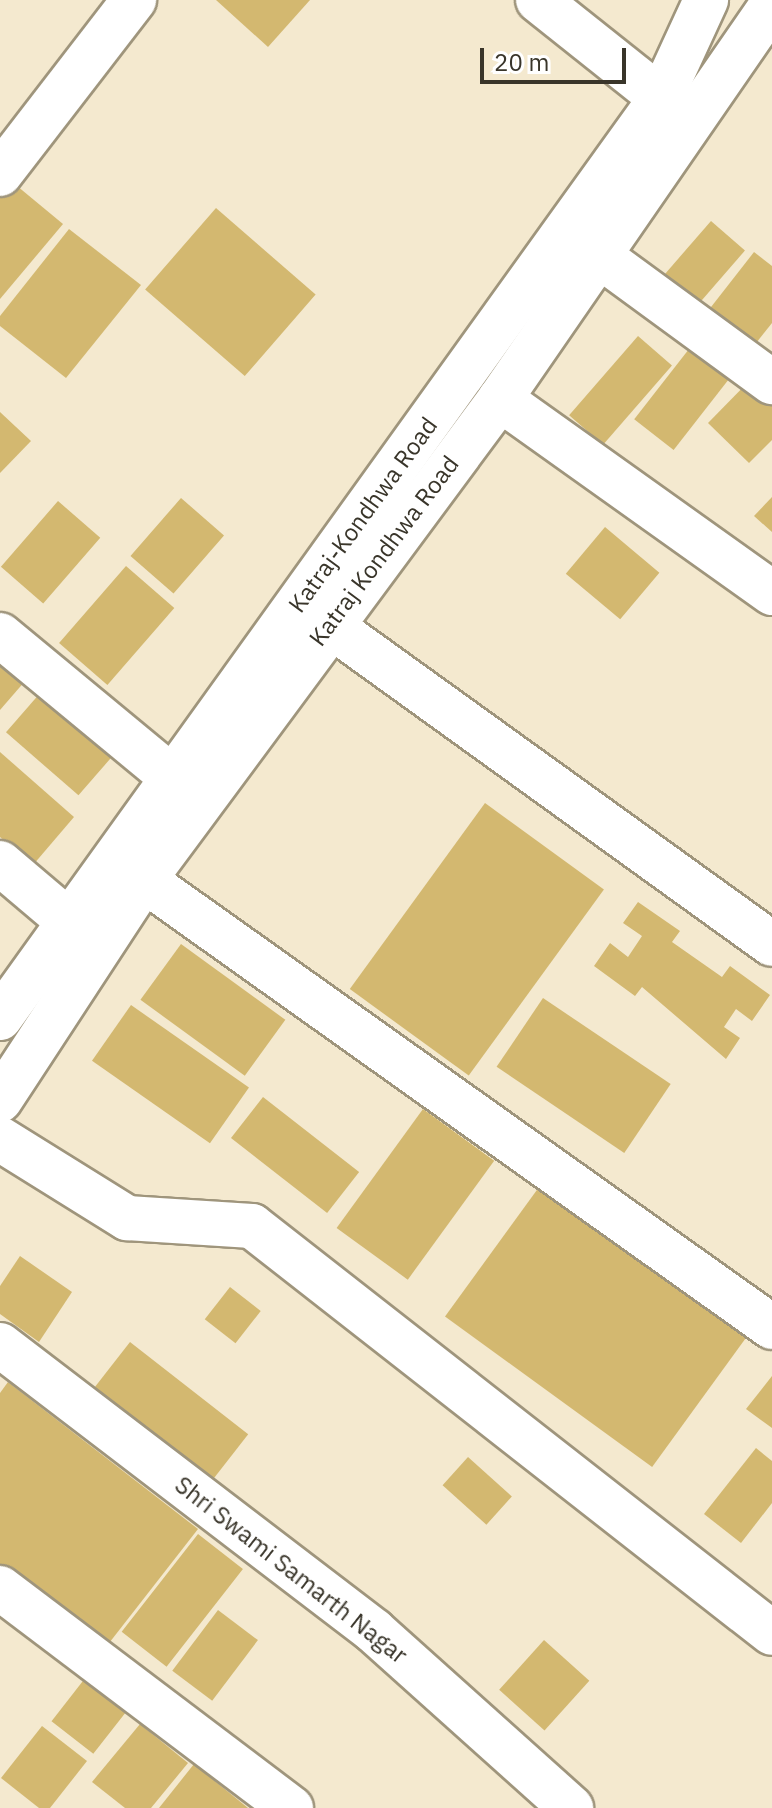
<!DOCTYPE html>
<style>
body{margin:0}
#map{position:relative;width:772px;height:1808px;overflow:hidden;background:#f4e9cf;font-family:"IBM Plex Sans",sans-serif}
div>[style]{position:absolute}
.building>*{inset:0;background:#d3b870;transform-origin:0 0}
.roads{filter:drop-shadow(2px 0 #9f957c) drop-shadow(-2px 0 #9f957c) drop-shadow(0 2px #9f957c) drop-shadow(0 -2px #9f957c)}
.street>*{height:44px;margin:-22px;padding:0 22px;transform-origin:22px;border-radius:22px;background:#fff}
.highway>*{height:44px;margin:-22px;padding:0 22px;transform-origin:22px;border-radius:22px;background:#fff}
span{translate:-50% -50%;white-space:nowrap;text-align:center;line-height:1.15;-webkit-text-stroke:7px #fff;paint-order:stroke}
.street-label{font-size:24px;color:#39352a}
.scale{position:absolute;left:480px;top:48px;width:146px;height:36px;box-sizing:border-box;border:4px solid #39352a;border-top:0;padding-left:10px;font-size:24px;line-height:28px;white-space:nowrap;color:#39352a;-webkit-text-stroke:6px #fff;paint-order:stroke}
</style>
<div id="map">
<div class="building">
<i style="clip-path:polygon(216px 0,310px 0,268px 47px)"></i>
<i style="clip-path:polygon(5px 176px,63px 224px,0 299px,0 182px)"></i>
<i style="left:216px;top:208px;width:132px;height:108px;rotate:41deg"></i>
<i style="left:711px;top:221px;width:45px;height:81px;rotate:41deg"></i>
<i style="clip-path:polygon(69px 229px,141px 285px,66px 378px,0 326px,0 316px)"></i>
<i style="clip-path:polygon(754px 252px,772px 266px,772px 323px,749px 352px,704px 316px)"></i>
<i style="left:638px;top:336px;width:45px;height:105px;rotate:41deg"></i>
<i style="left:689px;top:349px;width:50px;height:89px;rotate:38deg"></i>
<i style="clip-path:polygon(756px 374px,772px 390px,772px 440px,749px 463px,708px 423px)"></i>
<i style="clip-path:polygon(0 412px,31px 441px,0 473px)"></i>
<i style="clip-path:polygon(772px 497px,772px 532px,754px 516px)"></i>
<i style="left:181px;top:498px;width:57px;height:77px;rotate:41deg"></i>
<i style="left:58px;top:501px;width:56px;height:87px;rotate:41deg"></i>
<i style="left:605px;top:527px;width:71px;height:61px;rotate:40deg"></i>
<i style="left:126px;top:566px;width:64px;height:102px;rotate:41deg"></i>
<i style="clip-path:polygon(0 657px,26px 680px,0 710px)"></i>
<i style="left:48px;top:684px;width:96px;height:64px;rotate:41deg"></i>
<i style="clip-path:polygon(0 752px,74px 817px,33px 865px,0 837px)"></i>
<i style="left:485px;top:803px;width:147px;height:230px;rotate:36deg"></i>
<i style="clip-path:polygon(638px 902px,680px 931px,672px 942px,722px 977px,730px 966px,770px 995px,752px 1021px,736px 1009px,724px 1027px,740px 1038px,726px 1059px,642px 987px,635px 996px,594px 966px,610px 943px,628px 957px,642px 936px,623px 923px)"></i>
<i style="left:181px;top:944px;width:129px;height:69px;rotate:36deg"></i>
<i style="left:543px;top:998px;width:154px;height:83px;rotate:34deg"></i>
<i style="left:131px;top:1005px;width:144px;height:68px;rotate:35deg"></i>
<i style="left:263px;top:1097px;width:122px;height:52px;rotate:38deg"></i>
<i style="left:423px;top:1109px;width:88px;height:147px;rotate:36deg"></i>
<i style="left:542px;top:1183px;width:256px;height:165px;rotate:36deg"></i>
<i style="clip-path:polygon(20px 1256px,72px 1292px,39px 1342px,0 1314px,0 1286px)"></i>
<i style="left:230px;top:1287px;width:39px;height:41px;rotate:38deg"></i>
<i style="left:130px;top:1342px;width:150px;height:64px;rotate:38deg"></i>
<i style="clip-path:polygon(772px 1376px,772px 1428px,746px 1409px)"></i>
<i style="clip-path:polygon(8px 1382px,198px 1529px,106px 1647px,0 1565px,0 1393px)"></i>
<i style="clip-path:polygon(756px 1448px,772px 1461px,772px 1503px,741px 1543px,704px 1514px)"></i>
<i style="left:468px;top:1457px;width:59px;height:38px;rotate:42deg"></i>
<i style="left:198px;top:1534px;width:57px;height:124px;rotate:38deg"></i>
<i style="left:218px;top:1610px;width:50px;height:76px;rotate:37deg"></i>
<i style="left:544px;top:1640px;width:61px;height:67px;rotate:42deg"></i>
<i style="left:86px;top:1677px;width:53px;height:56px;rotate:38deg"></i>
<i style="clip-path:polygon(140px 1724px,188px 1763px,151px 1808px,125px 1808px,92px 1782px)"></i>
<i style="clip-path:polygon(42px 1726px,87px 1761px,50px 1808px,39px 1808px,1px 1778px)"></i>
<i style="clip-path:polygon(194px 1764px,248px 1808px,159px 1808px)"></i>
</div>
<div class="roads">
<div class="street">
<i style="left:538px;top:0;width:157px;rotate:38.5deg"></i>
<i style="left:0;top:174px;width:220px;rotate:-52.4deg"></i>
<i style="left:601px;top:257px;width:212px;rotate:36.2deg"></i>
<i style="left:500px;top:399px;width:334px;rotate:35.5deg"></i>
<i style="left:328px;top:624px;width:547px;rotate:35.78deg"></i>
<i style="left:0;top:635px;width:227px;rotate:39.6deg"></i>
<i style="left:0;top:863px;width:128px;rotate:40.3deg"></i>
<i style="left:144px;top:880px;width:771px;rotate:35.44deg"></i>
<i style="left:0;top:1139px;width:150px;rotate:31.9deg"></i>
<i style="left:127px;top:1218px;width:125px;rotate:3.7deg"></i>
<i style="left:252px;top:1226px;width:660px;rotate:38.05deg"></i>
<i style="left:0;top:1345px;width:471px;rotate:37.4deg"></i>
<i style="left:374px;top:1631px;width:265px;rotate:41.9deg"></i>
<i style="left:0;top:1588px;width:365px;rotate:37.1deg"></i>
</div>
<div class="highway">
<i style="left:0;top:1018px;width:1133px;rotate:-54.3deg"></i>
<i style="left:661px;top:98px;width:108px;rotate:-65.3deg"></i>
<i style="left:0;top:1100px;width:263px;rotate:-56.8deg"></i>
<i style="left:144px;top:880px;width:598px;rotate:-53.49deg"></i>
<i style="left:500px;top:399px;width:480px;rotate:-55.4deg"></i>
</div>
</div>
<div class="street-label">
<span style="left:363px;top:515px;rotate:-54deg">Katraj-Kondhwa Road</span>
<span style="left:384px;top:551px;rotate:-53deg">Katraj Kondhwa Road</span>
<span style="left:291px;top:1570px;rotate:38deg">Shri Swami Samarth Nagar</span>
</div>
<div class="scale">20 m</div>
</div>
